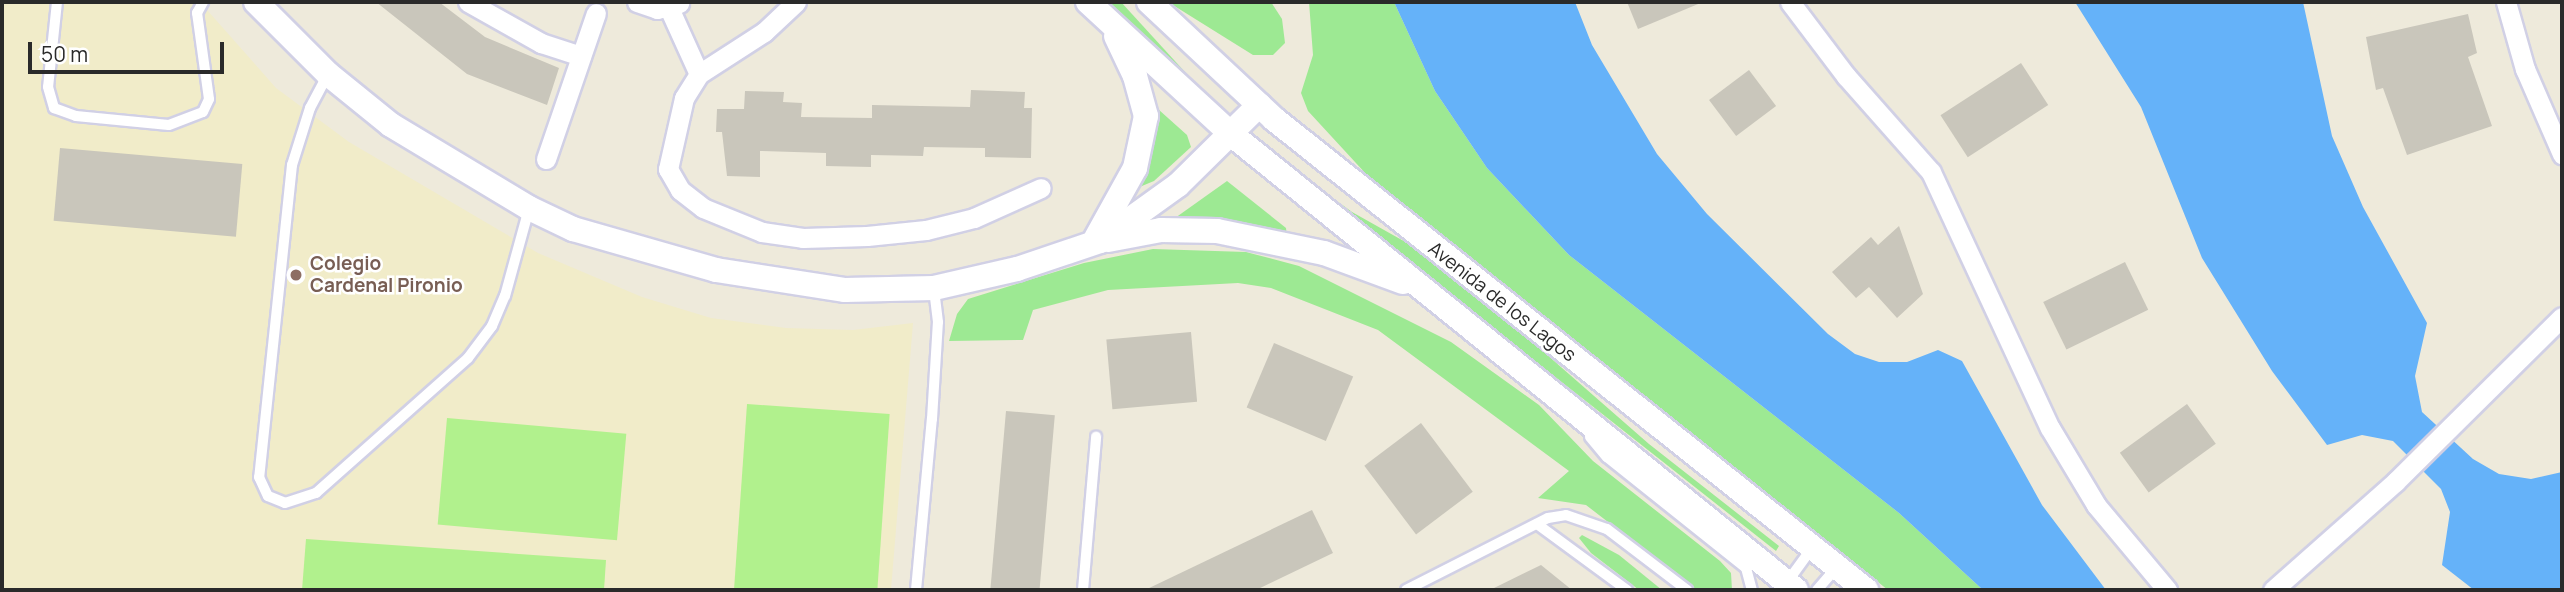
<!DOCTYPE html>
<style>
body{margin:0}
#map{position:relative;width:2564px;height:592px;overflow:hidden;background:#eeeadb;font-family:Manrope,sans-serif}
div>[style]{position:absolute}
.education>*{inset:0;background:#f1ecc9}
.green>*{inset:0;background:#9de993}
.pitch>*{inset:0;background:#b1f18d;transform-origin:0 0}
.water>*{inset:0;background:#65b2f9}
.building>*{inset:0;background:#c9c6bb;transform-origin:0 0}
.roads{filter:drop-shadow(2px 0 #d1d0e5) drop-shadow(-2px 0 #d1d0e5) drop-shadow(0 2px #d1d0e5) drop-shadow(0 -2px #d1d0e5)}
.service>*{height:10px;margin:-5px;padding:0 5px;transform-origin:5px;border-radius:5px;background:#fff}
.minor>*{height:19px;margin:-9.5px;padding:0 9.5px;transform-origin:9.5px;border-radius:9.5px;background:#fff}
.tertiary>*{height:24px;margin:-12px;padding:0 12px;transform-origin:12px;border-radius:12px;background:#fff}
.dots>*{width:19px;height:19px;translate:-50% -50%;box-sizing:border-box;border:4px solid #fff;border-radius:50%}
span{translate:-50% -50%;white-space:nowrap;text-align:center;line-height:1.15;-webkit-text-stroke:5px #fff;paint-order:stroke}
.education-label{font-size:19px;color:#785e54;font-weight:700}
.left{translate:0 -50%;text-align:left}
.street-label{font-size:19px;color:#2a2a2a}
.frame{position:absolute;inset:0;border:4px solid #2a2a2a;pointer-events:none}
.scale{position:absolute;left:28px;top:42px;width:196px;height:32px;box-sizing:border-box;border:4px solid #2a2a2a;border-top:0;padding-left:9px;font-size:21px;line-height:24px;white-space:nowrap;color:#2a2a2a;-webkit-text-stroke:5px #fff;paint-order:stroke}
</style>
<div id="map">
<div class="education">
<i style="clip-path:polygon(2px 2px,200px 2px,276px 88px,349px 142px,538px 253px,642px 297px,711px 318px,786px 328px,853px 330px,913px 323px,891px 590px,2px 590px)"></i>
</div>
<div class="green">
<i style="clip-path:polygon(1097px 2px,1121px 2px,1206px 95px)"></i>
<i style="clip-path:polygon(1168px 2px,1271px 2px,1282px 19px,1285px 43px,1273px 55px,1253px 55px)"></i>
<i style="clip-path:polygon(1309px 2px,1394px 2px,1435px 91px,1487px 168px,1569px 255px,1899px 513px,1983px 590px,1888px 590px,1367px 175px,1308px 111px,1301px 93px,1313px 55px)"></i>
<i style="clip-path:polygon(1149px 101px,1187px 135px,1191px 147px,1154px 181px,1137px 188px)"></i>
<i style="clip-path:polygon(1270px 152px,1352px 212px,1409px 244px,1521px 332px,1649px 444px,1779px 546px,1776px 551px)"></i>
<i style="clip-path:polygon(1227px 181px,1286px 228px,1287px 238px,1168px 223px)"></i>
<i style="clip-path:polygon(1153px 249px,1246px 252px,1299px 266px,1451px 342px,1539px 405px,1593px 461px,1720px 561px,1731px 573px,1732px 590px,1696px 590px,1586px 505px,1538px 498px,1569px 471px,1378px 330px,1271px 288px,1238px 283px,1108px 290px,1033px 310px,1023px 340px,949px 341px,957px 314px,968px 299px,1084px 263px)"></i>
<i style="clip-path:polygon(1582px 535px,1619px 555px,1662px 590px,1639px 590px,1591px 553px,1579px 538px)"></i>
</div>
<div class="pitch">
<i style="left:747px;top:404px;width:143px;height:186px;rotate:4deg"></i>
<i style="left:447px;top:418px;width:180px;height:107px;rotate:5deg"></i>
<i style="clip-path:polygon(306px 539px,606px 560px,604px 590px,302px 590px)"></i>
</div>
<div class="water">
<i style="clip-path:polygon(1394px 2px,1575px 2px,1592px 45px,1657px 154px,1707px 214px,1828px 334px,1855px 354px,1879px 362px,1907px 362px,1938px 350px,1962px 361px,2042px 505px,2106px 590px,1983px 590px,1899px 513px,1569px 255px,1487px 168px,1435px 91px)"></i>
<i style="clip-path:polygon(2075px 2px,2303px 2px,2332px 136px,2363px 207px,2427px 323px,2415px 376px,2422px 412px,2473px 459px,2499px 474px,2531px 479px,2562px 472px,2562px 590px,2474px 590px,2442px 565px,2450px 512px,2441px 489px,2393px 441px,2362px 435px,2327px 445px,2272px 371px,2202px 258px,2141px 107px)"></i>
</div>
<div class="building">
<i style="clip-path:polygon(376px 2px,439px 2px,485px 37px,559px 68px,547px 105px,467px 74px)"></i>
<i style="clip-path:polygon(1627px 2px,1703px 2px,1638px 29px)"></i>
<i style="clip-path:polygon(2468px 14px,2477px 53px,2468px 57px,2492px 126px,2407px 155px,2383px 88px,2376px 90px,2366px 37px)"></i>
<i style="left:2021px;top:63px;width:50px;height:96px;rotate:57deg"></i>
<i style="left:1749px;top:70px;width:45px;height:50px;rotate:53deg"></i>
<i style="clip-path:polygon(971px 90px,1025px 92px,1024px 108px,1032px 108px,1031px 158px,985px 157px,985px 148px,924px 147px,923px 156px,871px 155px,871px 167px,826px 166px,826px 153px,760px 151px,760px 177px,727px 176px,722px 132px,716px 132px,717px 109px,744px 109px,745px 91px,784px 92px,783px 102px,802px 103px,801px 117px,872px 118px,872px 105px,970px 107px)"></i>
<i style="left:60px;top:148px;width:183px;height:73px;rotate:5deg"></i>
<i style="clip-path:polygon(1899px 226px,1923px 294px,1897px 318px,1869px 287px,1856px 298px,1832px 272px,1871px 237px,1878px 245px)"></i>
<i style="left:2125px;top:262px;width:53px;height:91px;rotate:64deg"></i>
<i style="left:1191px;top:332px;width:70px;height:85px;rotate:85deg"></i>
<i style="left:1274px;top:343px;width:86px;height:70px;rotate:23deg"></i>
<i style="left:2187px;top:404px;width:49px;height:83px;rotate:54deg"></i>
<i style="left:1006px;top:411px;width:49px;height:180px;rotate:5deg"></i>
<i style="left:1421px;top:423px;width:86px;height:71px;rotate:53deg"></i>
<i style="clip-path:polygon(1312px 510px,1333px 553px,1256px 590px,1145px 590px)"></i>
<i style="clip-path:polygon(1541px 565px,1572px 590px,1490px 590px)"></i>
</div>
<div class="roads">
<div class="service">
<i style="left:57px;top:2px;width:85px;rotate:96deg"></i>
<i style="left:48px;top:87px;width:22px;rotate:74deg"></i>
<i style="left:54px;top:108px;width:23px;rotate:20deg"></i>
<i style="left:76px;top:116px;width:93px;rotate:5.5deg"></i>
<i style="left:169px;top:125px;width:36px;rotate:-21deg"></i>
<i style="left:203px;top:112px;width:14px;rotate:-65deg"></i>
<i style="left:209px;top:99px;width:87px;rotate:-97.9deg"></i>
<i style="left:197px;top:13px;width:13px;rotate:-61deg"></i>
<i style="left:327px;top:76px;width:36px;rotate:118deg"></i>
<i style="left:310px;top:108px;width:60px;rotate:107.5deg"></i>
<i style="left:292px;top:165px;width:314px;rotate:96deg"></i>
<i style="left:259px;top:477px;width:21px;rotate:65deg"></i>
<i style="left:268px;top:496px;width:18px;rotate:22deg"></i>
<i style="left:285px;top:503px;width:33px;rotate:-18deg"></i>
<i style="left:316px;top:493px;width:203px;rotate:-41.6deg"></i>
<i style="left:468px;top:358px;width:40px;rotate:-53deg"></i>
<i style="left:492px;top:326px;width:33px;rotate:-67deg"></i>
<i style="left:505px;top:296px;width:90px;rotate:-74.6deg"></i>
<i style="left:1590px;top:437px;width:26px;rotate:50deg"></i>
<i style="left:1607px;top:457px;width:178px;rotate:38.6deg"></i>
<i style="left:1746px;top:568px;width:23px;rotate:75deg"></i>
<i style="left:1537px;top:524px;width:112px;rotate:36.3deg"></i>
<i style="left:1788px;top:581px;width:41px;rotate:-54deg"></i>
<i style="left:916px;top:590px;width:172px;rotate:-84.7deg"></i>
<i style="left:932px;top:419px;width:97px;rotate:-86.5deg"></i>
<i style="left:938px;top:322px;width:33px;rotate:-97deg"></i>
<i style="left:1083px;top:590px;width:154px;rotate:-85.1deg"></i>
<i style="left:1406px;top:590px;width:159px;rotate:-26.9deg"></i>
<i style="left:1548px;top:518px;width:18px;rotate:-9deg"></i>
<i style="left:1566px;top:515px;width:43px;rotate:18.9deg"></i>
<i style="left:1607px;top:529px;width:101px;rotate:37.3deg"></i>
<i style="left:1817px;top:590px;width:30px;rotate:-49deg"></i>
</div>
<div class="minor">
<i style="left:468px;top:2px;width:84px;rotate:29.3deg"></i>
<i style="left:541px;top:43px;width:42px;rotate:18deg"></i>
<i style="left:637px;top:2px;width:21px;rotate:19deg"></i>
<i style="left:657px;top:9px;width:23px;rotate:-15deg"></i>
<i style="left:796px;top:2px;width:44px;rotate:136.8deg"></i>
<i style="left:764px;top:32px;width:77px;rotate:147.1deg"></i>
<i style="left:699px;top:74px;width:28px;rotate:122deg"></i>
<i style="left:684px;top:98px;width:73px;rotate:102.7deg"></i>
<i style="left:668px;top:169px;width:24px;rotate:60deg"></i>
<i style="left:680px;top:190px;width:29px;rotate:38deg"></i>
<i style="left:703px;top:208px;width:64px;rotate:22.1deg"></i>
<i style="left:762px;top:232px;width:41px;rotate:8.3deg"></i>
<i style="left:803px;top:238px;width:64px;rotate:-1.8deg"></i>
<i style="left:867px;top:236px;width:59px;rotate:-5.8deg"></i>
<i style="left:926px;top:230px;width:49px;rotate:-14deg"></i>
<i style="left:974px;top:218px;width:73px;rotate:-24.1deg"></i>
<i style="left:1790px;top:2px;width:93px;rotate:52.9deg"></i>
<i style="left:1846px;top:76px;width:128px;rotate:48.5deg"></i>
<i style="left:1931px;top:172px;width:282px;rotate:65.1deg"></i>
<i style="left:2050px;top:428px;width:90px;rotate:59.1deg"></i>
<i style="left:2096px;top:505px;width:111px;rotate:50.1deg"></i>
<i style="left:2506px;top:2px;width:70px;rotate:74.2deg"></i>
<i style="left:2525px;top:69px;width:93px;rotate:66.5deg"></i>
<i style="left:669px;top:8px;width:72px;rotate:65.6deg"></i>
<i style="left:546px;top:159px;width:154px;rotate:-71.1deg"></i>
<i style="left:2273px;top:590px;width:164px;rotate:-41.5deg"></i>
<i style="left:2396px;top:481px;width:233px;rotate:-44.7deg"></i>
</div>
<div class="tertiary">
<i style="left:256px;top:2px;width:102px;rotate:45deg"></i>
<i style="left:328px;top:74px;width:81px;rotate:39deg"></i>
<i style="left:391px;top:125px;width:161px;rotate:31deg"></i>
<i style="left:529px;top:208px;width:49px;rotate:25.5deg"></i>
<i style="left:573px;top:229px;width:149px;rotate:16deg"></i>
<i style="left:716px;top:270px;width:131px;rotate:8.8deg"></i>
<i style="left:845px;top:290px;width:89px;rotate:-1.3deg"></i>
<i style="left:934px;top:288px;width:85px;rotate:-12.9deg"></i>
<i style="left:1017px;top:269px;width:88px;rotate:-18.6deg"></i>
<i style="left:1100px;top:241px;width:96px;rotate:-35.7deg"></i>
<i style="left:1178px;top:185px;width:114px;rotate:-44.6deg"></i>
<i style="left:1088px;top:2px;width:195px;rotate:42.7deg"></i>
<i style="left:1231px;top:134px;width:726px;rotate:38.91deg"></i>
<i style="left:1149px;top:2px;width:171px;rotate:43.1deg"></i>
<i style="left:1274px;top:119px;width:757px;rotate:38.51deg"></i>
<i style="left:1096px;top:238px;width:80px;rotate:-60.9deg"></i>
<i style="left:1135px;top:168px;width:53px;rotate:-78.1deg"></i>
<i style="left:1146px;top:116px;width:41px;rotate:-105.4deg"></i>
<i style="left:1135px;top:76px;width:44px;rotate:-115.4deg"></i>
<i style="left:1108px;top:240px;width:54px;rotate:-10.7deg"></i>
<i style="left:1161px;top:230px;width:56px;rotate:1deg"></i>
<i style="left:1217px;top:231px;width:109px;rotate:11.6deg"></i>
<i style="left:1324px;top:253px;width:84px;rotate:20.2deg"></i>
</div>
</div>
<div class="dots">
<i style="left:296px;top:275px;background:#8d6e63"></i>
</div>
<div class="education-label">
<span class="left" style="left:310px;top:275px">Colegio<br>Cardenal Pironio</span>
</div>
<div class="street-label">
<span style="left:1502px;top:302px;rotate:38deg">Avenida de los Lagos</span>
</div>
<div class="frame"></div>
<div class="scale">50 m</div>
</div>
